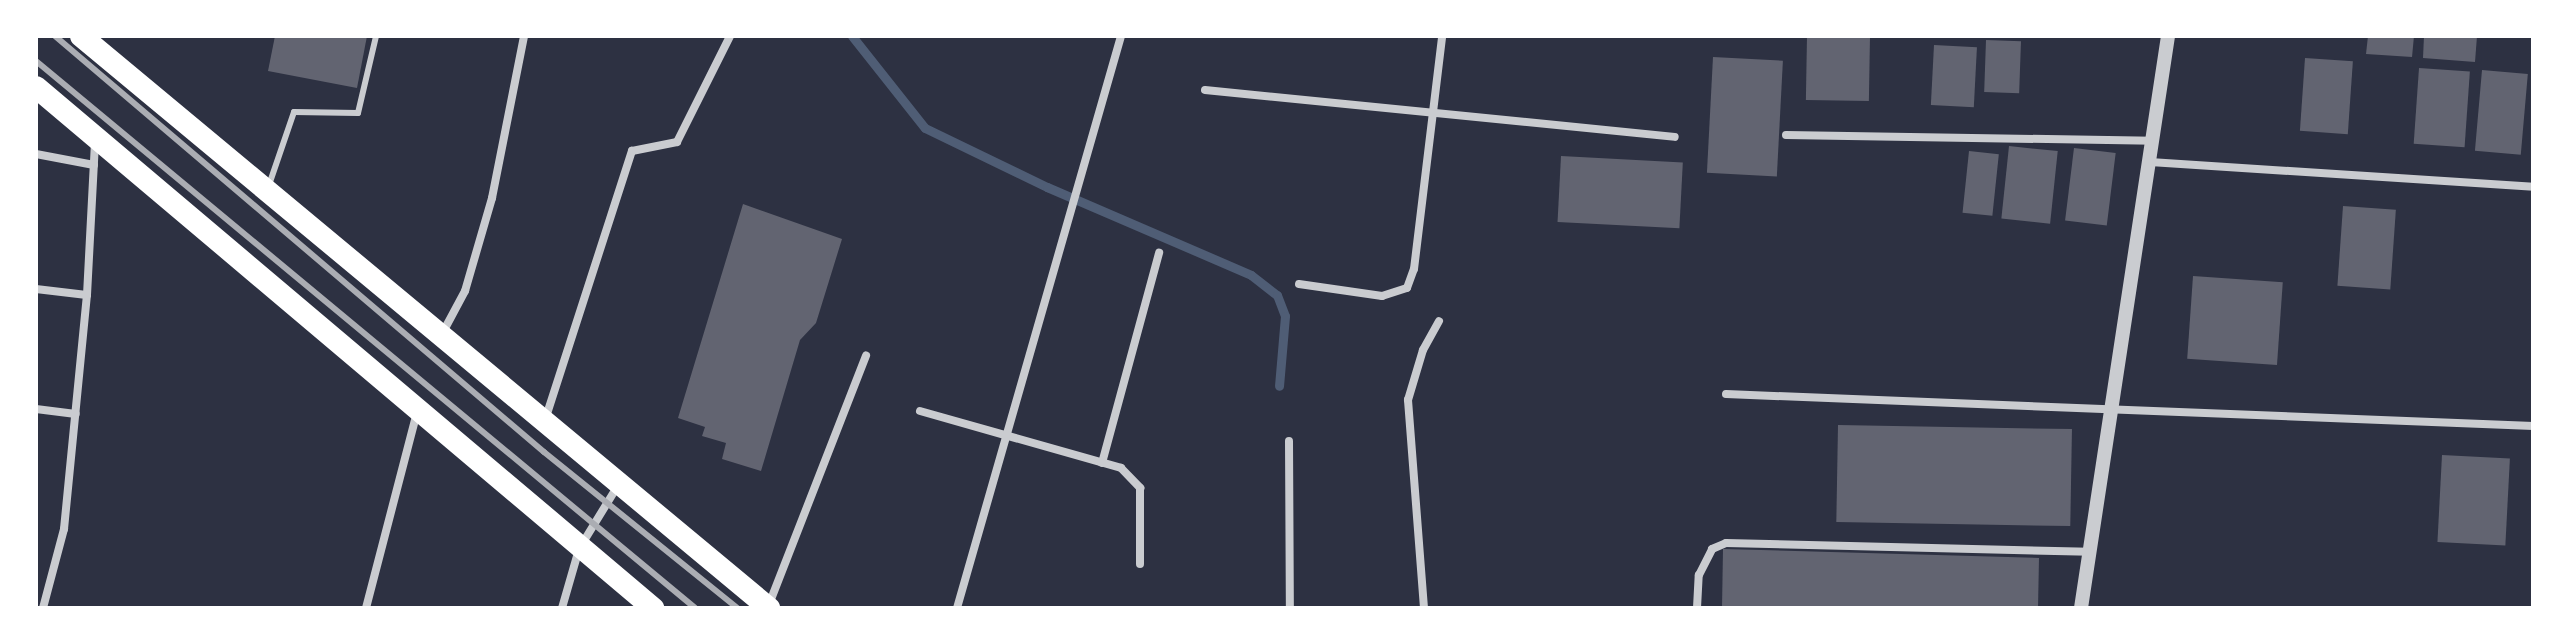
<!DOCTYPE html>
<style>
body{margin:0}
#map{position:relative;width:2569px;height:644px;overflow:hidden;background:#2d3142;font-family:"PT Sans",sans-serif}
div>[style]{position:absolute}
.stream>*{height:9px;margin:-4.5px;padding:0 4.5px;transform-origin:4.5px;border-radius:4.5px;background:#4f5d75}
.building>*{inset:0;background:#626471;transform-origin:0 0}
.service>*{height:6px;margin:-3px;padding:0 3px;transform-origin:3px;border-radius:3px;background:#caccd0}
.minor>*{height:8px;margin:-4px;padding:0 4px;transform-origin:4px;border-radius:4px;background:#caccd0}
.tertiary>*{height:14px;margin:-7px;padding:0 7px;transform-origin:7px;border-radius:7px;background:#caccd0}
.trunk>*{height:22px;margin:-11px;padding:0 11px;transform-origin:11px;border-radius:11px;background:#fff}
.rail>*{height:6px;margin:-3px;padding:0 3px;transform-origin:3px;border-radius:3px;background:#abadb3}
span{translate:-50% -50%;white-space:nowrap;text-align:center;line-height:1.15;-webkit-text-stroke:7px #fff;paint-order:stroke}
.frame{position:absolute;inset:0;border:38px solid #fff;pointer-events:none}
</style>
<div id="map">
<div class="stream">
<i style="left:852px;top:36px;width:117px;rotate:51.6deg"></i>
<i style="left:925px;top:128px;width:136px;rotate:25.8deg"></i>
<i style="left:1047px;top:187px;width:222px;rotate:23.3deg"></i>
<i style="left:1251px;top:275px;width:33px;rotate:38deg"></i>
<i style="left:1277px;top:295px;width:22px;rotate:69deg"></i>
<i style="left:1285px;top:316px;width:70px;rotate:94.9deg"></i>
</div>
<div class="building">
<i style="clip-path:polygon(275px 36px,367px 36px,357px 88px,268px 71px)"></i>
<i style="left:1807px;top:36px;width:63px;height:64px;rotate:1deg"></i>
<i style="clip-path:polygon(2368px 36px,2414px 36px,2412px 57px,2366px 54px)"></i>
<i style="clip-path:polygon(2424px 36px,2477px 36px,2475px 62px,2423px 58px)"></i>
<i style="left:1986px;top:40px;width:35px;height:52px;rotate:2deg"></i>
<i style="left:1934px;top:45px;width:43px;height:60px;rotate:3deg"></i>
<i style="left:1713px;top:57px;width:70px;height:116px;rotate:3deg"></i>
<i style="left:2305px;top:58px;width:48px;height:73px;rotate:4deg"></i>
<i style="left:2419px;top:68px;width:51px;height:76px;rotate:4deg"></i>
<i style="left:2482px;top:70px;width:46px;height:81px;rotate:5deg"></i>
<i style="left:2009px;top:146px;width:49px;height:73px;rotate:6deg"></i>
<i style="left:2074px;top:148px;width:42px;height:73px;rotate:7deg"></i>
<i style="left:1969px;top:151px;width:30px;height:62px;rotate:6deg"></i>
<i style="left:1561px;top:156px;width:122px;height:66px;rotate:3deg"></i>
<i style="clip-path:polygon(743px 204px,842px 239px,816px 323px,800px 340px,761px 471px,722px 459px,726px 443px,702px 436px,705px 427px,678px 418px)"></i>
<i style="left:2343px;top:206px;width:53px;height:80px;rotate:4deg"></i>
<i style="left:2193px;top:276px;width:90px;height:83px;rotate:4deg"></i>
<i style="left:1838px;top:425px;width:234px;height:97px;rotate:1deg"></i>
<i style="left:2442px;top:455px;width:68px;height:87px;rotate:3deg"></i>
<i style="clip-path:polygon(1723px 549px,2039px 558px,2038px 608px,1722px 608px)"></i>
</div>
<div class="service">
<i style="left:269px;top:185px;width:77px;rotate:-71.1deg"></i>
<i style="left:294px;top:112px;width:64px;rotate:0.9deg"></i>
<i style="left:358px;top:113px;width:79px;rotate:-76.8deg"></i>
</div>
<div class="minor">
<i style="left:1205px;top:90px;width:472px;rotate:5.7deg"></i>
<i style="left:1786px;top:135px;width:367px;rotate:0.9deg"></i>
<i style="left:36px;top:154px;width:59px;rotate:10.7deg"></i>
<i style="left:2150px;top:162px;width:384px;rotate:3.7deg"></i>
<i style="left:1299px;top:284px;width:84px;rotate:8.2deg"></i>
<i style="left:1382px;top:296px;width:26px;rotate:-18deg"></i>
<i style="left:1407px;top:288px;width:20px;rotate:-70deg"></i>
<i style="left:1414px;top:269px;width:235px;rotate:-83.1deg"></i>
<i style="left:36px;top:289px;width:51px;rotate:6.7deg"></i>
<i style="left:442px;top:334px;width:49px;rotate:-61.9deg"></i>
<i style="left:465px;top:291px;width:97px;rotate:-73.8deg"></i>
<i style="left:492px;top:198px;width:165px;rotate:-78.8deg"></i>
<i style="left:1726px;top:394px;width:808px;rotate:2.27deg"></i>
<i style="left:36px;top:409px;width:40px;rotate:7.1deg"></i>
<i style="left:920px;top:411px;width:209px;rotate:15.8deg"></i>
<i style="left:1121px;top:468px;width:28px;rotate:46deg"></i>
<i style="left:1140px;top:488px;width:76px;rotate:90deg"></i>
<i style="left:545px;top:420px;width:283px;rotate:-72.1deg"></i>
<i style="left:632px;top:151px;width:46px;rotate:-11.3deg"></i>
<i style="left:677px;top:142px;width:119px;rotate:-63.4deg"></i>
<i style="left:1289px;top:441px;width:167px;rotate:89.7deg"></i>
<i style="left:1102px;top:463px;width:218px;rotate:-74.8deg"></i>
<i style="left:768px;top:607px;width:270px;rotate:-68.7deg"></i>
<i style="left:43px;top:608px;width:82px;rotate:-75.1deg"></i>
<i style="left:64px;top:529px;width:235px;rotate:-84.4deg"></i>
<i style="left:87px;top:295px;width:153px;rotate:-87deg"></i>
<i style="left:366px;top:608px;width:203px;rotate:-75.4deg"></i>
<i style="left:562px;top:608px;width:61px;rotate:-73.9deg"></i>
<i style="left:579px;top:549px;width:73px;rotate:-58.5deg"></i>
<i style="left:957px;top:608px;width:595px;rotate:-74deg"></i>
<i style="left:1424px;top:608px;width:209px;rotate:-94.4deg"></i>
<i style="left:1408px;top:400px;width:52px;rotate:-73.3deg"></i>
<i style="left:1423px;top:350px;width:33px;rotate:-61deg"></i>
<i style="left:1697px;top:608px;width:33px;rotate:-87deg"></i>
<i style="left:1699px;top:575px;width:29px;rotate:-63deg"></i>
<i style="left:1712px;top:549px;width:15px;rotate:-23deg"></i>
<i style="left:1726px;top:543px;width:363px;rotate:1.4deg"></i>
</div>
<div class="tertiary">
<i style="left:2081px;top:608px;width:579px;rotate:-81.35deg"></i>
</div>
<div class="trunk">
<i style="left:81px;top:36px;width:895px;rotate:39.74deg"></i>
<i style="left:36px;top:87px;width:808px;rotate:40.18deg"></i>
</div>
<div class="rail">
<i style="left:55px;top:36px;width:642px;rotate:40.39deg"></i>
<i style="left:544px;top:452px;width:248px;rotate:38.9deg"></i>
<i style="left:36px;top:61px;width:856px;rotate:39.69deg"></i>
</div>
<div class="frame"></div>
</div>
